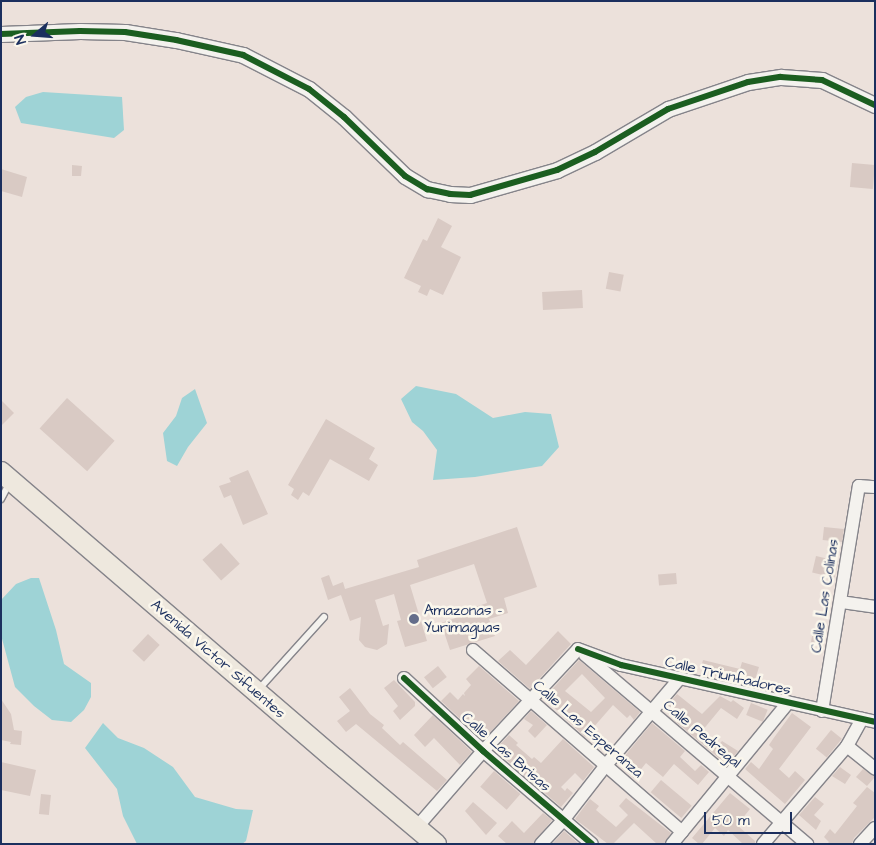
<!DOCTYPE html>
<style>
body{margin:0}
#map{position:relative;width:876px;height:845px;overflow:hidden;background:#ece1db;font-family:"Architects Daughter",sans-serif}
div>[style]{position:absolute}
.water>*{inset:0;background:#9ed3d6}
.building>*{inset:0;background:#d9cac4;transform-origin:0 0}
.roads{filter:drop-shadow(1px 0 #85848a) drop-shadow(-1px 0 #85848a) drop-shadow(0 1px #85848a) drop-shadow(0 -1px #85848a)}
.service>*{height:6px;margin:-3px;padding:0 3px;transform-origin:3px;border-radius:3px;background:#f4f2ee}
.minor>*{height:12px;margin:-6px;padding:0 6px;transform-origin:6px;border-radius:6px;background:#f4f2ee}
.tertiary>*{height:15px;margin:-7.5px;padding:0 7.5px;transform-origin:7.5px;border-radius:7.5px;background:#f4f2ee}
.trunk>*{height:20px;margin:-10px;padding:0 10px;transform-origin:10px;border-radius:10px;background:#eee8de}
.cycleway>*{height:6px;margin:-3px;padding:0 3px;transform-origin:3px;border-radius:3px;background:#1b5e20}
.dots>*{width:14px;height:14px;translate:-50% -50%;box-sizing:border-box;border:2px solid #fbf7ec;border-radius:50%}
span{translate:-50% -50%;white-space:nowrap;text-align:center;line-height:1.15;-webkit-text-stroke:5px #fbf7ec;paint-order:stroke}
.street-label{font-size:15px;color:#1b2f5e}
.poi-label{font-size:15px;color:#1b2f5e}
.left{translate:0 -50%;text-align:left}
.frame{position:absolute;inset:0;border:2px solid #1b2f5e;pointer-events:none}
.north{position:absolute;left:10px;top:10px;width:50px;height:50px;-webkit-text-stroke:4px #fbf7ec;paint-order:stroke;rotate:252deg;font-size:14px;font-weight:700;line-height:20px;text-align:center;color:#1b2f5e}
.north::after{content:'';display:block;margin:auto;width:18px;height:22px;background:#1b2f5e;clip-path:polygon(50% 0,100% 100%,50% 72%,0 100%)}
.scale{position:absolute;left:704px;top:812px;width:88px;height:22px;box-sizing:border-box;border:2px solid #1b2f5e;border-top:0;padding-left:6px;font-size:15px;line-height:18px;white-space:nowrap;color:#1b2f5e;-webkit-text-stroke:4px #fbf7ec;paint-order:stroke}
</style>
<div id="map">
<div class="water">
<i style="clip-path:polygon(43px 92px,122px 97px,124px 130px,114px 138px,21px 123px,15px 107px,26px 97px)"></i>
<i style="clip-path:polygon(416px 386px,456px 394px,493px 418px,525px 412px,551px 414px,559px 447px,542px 466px,475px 477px,433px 480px,437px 450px,423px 431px,412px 422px,401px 399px)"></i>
<i style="clip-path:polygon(195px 389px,207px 423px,188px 447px,177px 466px,167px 461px,163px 433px,176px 416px,182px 398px)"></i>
<i style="clip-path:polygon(31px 578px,39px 578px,56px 630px,64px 664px,91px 683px,91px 697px,84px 710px,71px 722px,52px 720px,34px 706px,15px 687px,1px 635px,1px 600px,16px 584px)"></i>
<i style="clip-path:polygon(103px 723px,118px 738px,144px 748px,173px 767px,195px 797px,236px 809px,253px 810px,246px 841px,242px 844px,137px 844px,123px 816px,117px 789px,85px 748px)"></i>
</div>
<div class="building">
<i style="left:852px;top:163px;width:23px;height:24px;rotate:5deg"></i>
<i style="clip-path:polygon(72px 165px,82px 166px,81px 176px,72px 176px)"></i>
<i style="clip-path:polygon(1px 169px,27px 177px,22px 197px,1px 191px)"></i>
<i style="clip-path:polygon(438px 218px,452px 226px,441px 247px,461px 257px,443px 295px,430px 289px,427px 296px,418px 292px,421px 286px,404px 278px,423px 239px,427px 241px)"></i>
<i style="left:609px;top:272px;width:15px;height:17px;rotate:11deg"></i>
<i style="left:582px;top:290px;width:18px;height:40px;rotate:87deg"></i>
<i style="left:67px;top:398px;width:64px;height:41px;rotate:42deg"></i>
<i style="clip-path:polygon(1px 400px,14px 413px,1px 426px)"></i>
<i style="clip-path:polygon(326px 419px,375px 448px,369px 459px,378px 465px,369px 481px,330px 459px,309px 496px,303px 492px,298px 500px,291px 495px,294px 489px,288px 485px)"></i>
<i style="clip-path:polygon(248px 470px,268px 514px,243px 525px,231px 495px,224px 498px,219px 486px,231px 482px,229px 478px)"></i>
<i style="clip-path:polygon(517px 527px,537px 587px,504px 598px,508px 613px,489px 619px,495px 636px,450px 650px,441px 623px,467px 614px,466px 610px,487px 603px,474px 564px,410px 585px,427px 641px,405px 647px,397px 621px,401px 620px,394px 594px,375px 600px,383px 626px,389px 624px,387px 644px,377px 650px,365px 647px,359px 640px,361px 617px,350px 621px,341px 595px,328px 600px,321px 578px,329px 575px,333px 586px,343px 582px,345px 589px,419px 567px,417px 560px)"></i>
<i style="left:824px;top:527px;width:20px;height:13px;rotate:6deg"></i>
<i style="left:221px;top:543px;width:28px;height:25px;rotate:48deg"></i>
<i style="left:816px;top:556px;width:23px;height:17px;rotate:13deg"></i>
<i style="left:676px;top:573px;width:11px;height:18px;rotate:85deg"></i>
<i style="clip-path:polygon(558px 631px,571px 644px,530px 689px,498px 661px,510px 650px,526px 665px)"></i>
<i style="left:813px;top:631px;width:11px;height:12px;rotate:10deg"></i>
<i style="left:148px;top:634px;width:16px;height:23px;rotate:43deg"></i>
<i style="clip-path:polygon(evenodd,579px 660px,640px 712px,634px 720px,630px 715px,627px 718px,613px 705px,585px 737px,544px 698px,579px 660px,582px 674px,605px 698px,591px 712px,565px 691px,582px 674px)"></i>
<i style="clip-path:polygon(703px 660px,740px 669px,742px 662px,759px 667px,754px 683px,722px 674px,722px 677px,709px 674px,710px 670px,701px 667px)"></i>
<i style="left:438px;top:666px;width:14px;height:18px;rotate:51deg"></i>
<i style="clip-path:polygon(479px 666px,519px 701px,483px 740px,441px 701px,450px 692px,458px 700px,463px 694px,465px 696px,464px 693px,471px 685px,466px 679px)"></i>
<i style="clip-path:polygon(394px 680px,415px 702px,415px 706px,400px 720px,393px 711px,398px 706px,384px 688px)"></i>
<i style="clip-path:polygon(350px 688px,370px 714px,384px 725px,382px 728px,400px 745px,403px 742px,447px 780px,437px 791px,356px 724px,346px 732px,337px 721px,350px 711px,339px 697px)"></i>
<i style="clip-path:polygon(677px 694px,702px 714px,720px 696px,731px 702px,733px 700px,744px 708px,737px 719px,721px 708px,702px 731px,718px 746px,722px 741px,738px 751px,727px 765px,674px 720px,679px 714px,668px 705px)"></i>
<i style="clip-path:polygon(1px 699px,11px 714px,14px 730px,22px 731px,21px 745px,10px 744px,11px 742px,1px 740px)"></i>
<i style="left:751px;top:703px;width:18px;height:13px;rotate:22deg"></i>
<i style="clip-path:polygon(531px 711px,547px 725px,535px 738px,528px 731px,533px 725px,524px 719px)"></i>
<i style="clip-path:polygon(792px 713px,811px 727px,779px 769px,789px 778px,795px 771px,805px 780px,785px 804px,745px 769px,751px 762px,759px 769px,773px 749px,769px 745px,773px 739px)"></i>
<i style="clip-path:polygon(433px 715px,472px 752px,460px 765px,434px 738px,425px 747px,414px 735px)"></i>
<i style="clip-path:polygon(652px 723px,685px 751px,680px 757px,695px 771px,701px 765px,709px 772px,698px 785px,674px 764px,663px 777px,646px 763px,634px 778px,627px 772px,632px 765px,623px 758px)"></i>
<i style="left:831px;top:730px;width:14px;height:24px;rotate:39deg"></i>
<i style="clip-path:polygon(509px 735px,518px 743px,516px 745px,532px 759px,534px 757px,541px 763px,563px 739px,594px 767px,583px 781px,575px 773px,561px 787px,565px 791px,567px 788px,573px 793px,561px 807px,495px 750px)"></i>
<i style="clip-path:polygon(1px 762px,36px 770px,30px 796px,1px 790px)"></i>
<i style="clip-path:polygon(840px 767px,851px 775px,845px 784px,832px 776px)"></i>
<i style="clip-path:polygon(863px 769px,875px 777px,867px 786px,856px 777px)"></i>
<i style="left:494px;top:771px;width:35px;height:21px;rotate:41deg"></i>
<i style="left:661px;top:780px;width:40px;height:16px;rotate:40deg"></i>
<i style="clip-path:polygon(867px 787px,875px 793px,875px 817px,854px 838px,852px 844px,827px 844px,829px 842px,824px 837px,830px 829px,835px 834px,857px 806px,853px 803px)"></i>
<i style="clip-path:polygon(730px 793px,750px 809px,737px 825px,755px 841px,755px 844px,743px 844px,728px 830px,724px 836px,715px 828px,702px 844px,699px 844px,692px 838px)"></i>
<i style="left:41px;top:794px;width:10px;height:20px;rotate:6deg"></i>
<i style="clip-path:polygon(815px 797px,824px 804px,814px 815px,821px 821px,816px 830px,799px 815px)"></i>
<i style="clip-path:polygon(626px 798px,671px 833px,664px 844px,657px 844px,634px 823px,613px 844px,608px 844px,575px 819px,590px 799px,599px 806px,596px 810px,616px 827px,628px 815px,619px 806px)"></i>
<i style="clip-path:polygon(473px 802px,497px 823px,486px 835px,465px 811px)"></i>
<i style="clip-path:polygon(543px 813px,552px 820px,533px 844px,507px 844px,498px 836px,512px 821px,524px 833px)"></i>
<i style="clip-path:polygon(564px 831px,579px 844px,552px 844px)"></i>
</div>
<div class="roads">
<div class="service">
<i style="left:1px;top:499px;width:17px;rotate:-62deg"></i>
<i style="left:259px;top:689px;width:97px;rotate:-47.9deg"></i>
</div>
<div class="minor">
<i style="left:841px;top:602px;width:34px;rotate:8deg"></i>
<i style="left:578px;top:649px;width:46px;rotate:20.4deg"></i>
<i style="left:621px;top:665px;width:260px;rotate:12.6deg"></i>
<i style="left:473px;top:650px;width:277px;rotate:41deg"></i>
<i style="left:585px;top:655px;width:292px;rotate:40.4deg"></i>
<i style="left:404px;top:678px;width:108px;rotate:42.7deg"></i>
<i style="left:483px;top:751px;width:143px;rotate:40.5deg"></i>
<i style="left:822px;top:711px;width:228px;rotate:-80.7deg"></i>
<i style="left:859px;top:486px;width:16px;rotate:4deg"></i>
<i style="left:847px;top:746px;width:36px;rotate:39deg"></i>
<i style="left:417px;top:827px;width:101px;rotate:-49deg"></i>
<i style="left:483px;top:751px;width:139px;rotate:-47deg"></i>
<i style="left:541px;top:844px;width:34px;rotate:-47deg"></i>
<i style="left:564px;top:819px;width:68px;rotate:-52.1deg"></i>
<i style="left:606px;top:765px;width:114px;rotate:-49.6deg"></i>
<i style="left:672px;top:844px;width:183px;rotate:-50.6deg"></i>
<i style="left:763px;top:844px;width:129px;rotate:-49.4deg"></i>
<i style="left:847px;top:746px;width:31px;rotate:-61deg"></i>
<i style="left:860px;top:844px;width:22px;rotate:-47deg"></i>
</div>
<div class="tertiary">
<i style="left:1px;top:34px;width:79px;rotate:-2.2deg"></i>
<i style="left:80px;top:31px;width:45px;rotate:1.3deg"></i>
<i style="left:125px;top:32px;width:52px;rotate:8.9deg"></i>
<i style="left:176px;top:40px;width:69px;rotate:12.6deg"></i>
<i style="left:243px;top:55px;width:74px;rotate:27.3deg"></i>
<i style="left:309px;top:89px;width:45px;rotate:38.7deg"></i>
<i style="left:344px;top:117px;width:85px;rotate:44deg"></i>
<i style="left:405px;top:176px;width:26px;rotate:31deg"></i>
<i style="left:427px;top:189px;width:24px;rotate:12deg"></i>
<i style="left:450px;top:194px;width:20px;rotate:3deg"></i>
<i style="left:470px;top:195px;width:91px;rotate:-16deg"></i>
<i style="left:557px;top:170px;width:42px;rotate:-25.3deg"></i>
<i style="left:595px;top:152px;width:85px;rotate:-30.5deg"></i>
<i style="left:668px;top:109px;width:84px;rotate:-18.6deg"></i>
<i style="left:748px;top:82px;width:33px;rotate:-9deg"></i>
<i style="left:781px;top:77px;width:41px;rotate:4.2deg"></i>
<i style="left:822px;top:80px;width:59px;rotate:25.3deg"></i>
</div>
<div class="trunk">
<i style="left:1px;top:472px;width:440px;rotate:40.7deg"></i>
<i style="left:335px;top:759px;width:132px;rotate:40.1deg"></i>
</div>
</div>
<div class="cycleway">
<i style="left:1px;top:34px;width:79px;rotate:-2.2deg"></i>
<i style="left:80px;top:31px;width:45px;rotate:1.3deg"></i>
<i style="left:125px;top:32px;width:52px;rotate:8.9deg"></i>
<i style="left:176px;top:40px;width:69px;rotate:12.6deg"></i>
<i style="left:243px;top:55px;width:74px;rotate:27.3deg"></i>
<i style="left:309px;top:89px;width:45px;rotate:38.7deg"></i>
<i style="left:344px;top:117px;width:85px;rotate:44deg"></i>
<i style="left:405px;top:176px;width:26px;rotate:31deg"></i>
<i style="left:427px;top:189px;width:24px;rotate:12deg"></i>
<i style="left:450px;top:194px;width:20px;rotate:3deg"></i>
<i style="left:470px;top:195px;width:91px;rotate:-16deg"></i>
<i style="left:557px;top:170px;width:42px;rotate:-25.3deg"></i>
<i style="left:595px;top:152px;width:85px;rotate:-30.5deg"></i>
<i style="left:668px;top:109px;width:84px;rotate:-18.6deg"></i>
<i style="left:748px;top:82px;width:33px;rotate:-9deg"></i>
<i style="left:781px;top:77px;width:41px;rotate:4.2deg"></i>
<i style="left:822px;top:80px;width:59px;rotate:25.3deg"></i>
<i style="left:578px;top:649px;width:46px;rotate:20.4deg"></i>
<i style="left:621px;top:665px;width:260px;rotate:12.6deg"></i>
<i style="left:404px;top:678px;width:108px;rotate:42.7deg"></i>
<i style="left:483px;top:751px;width:143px;rotate:40.5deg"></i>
</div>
<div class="dots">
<i style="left:414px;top:619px;background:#646d8a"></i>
</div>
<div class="street-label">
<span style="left:825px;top:596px;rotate:-81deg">Calle Las Colinas</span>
<span style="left:218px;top:659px;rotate:41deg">Avenida Victor Sifuentes</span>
<span style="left:728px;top:676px;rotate:13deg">Calle Triunfadores</span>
<span style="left:588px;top:729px;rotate:41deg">Calle Las Esperanza</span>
<span style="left:702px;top:734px;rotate:40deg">Calle Pedregal</span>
<span style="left:506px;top:752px;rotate:41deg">Calle Las Brisas</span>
</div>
<div class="poi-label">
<span class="left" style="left:424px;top:619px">Amazonas -<br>Yurimaguas</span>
</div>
<div class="frame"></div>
<div class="north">N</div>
<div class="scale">50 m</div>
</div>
